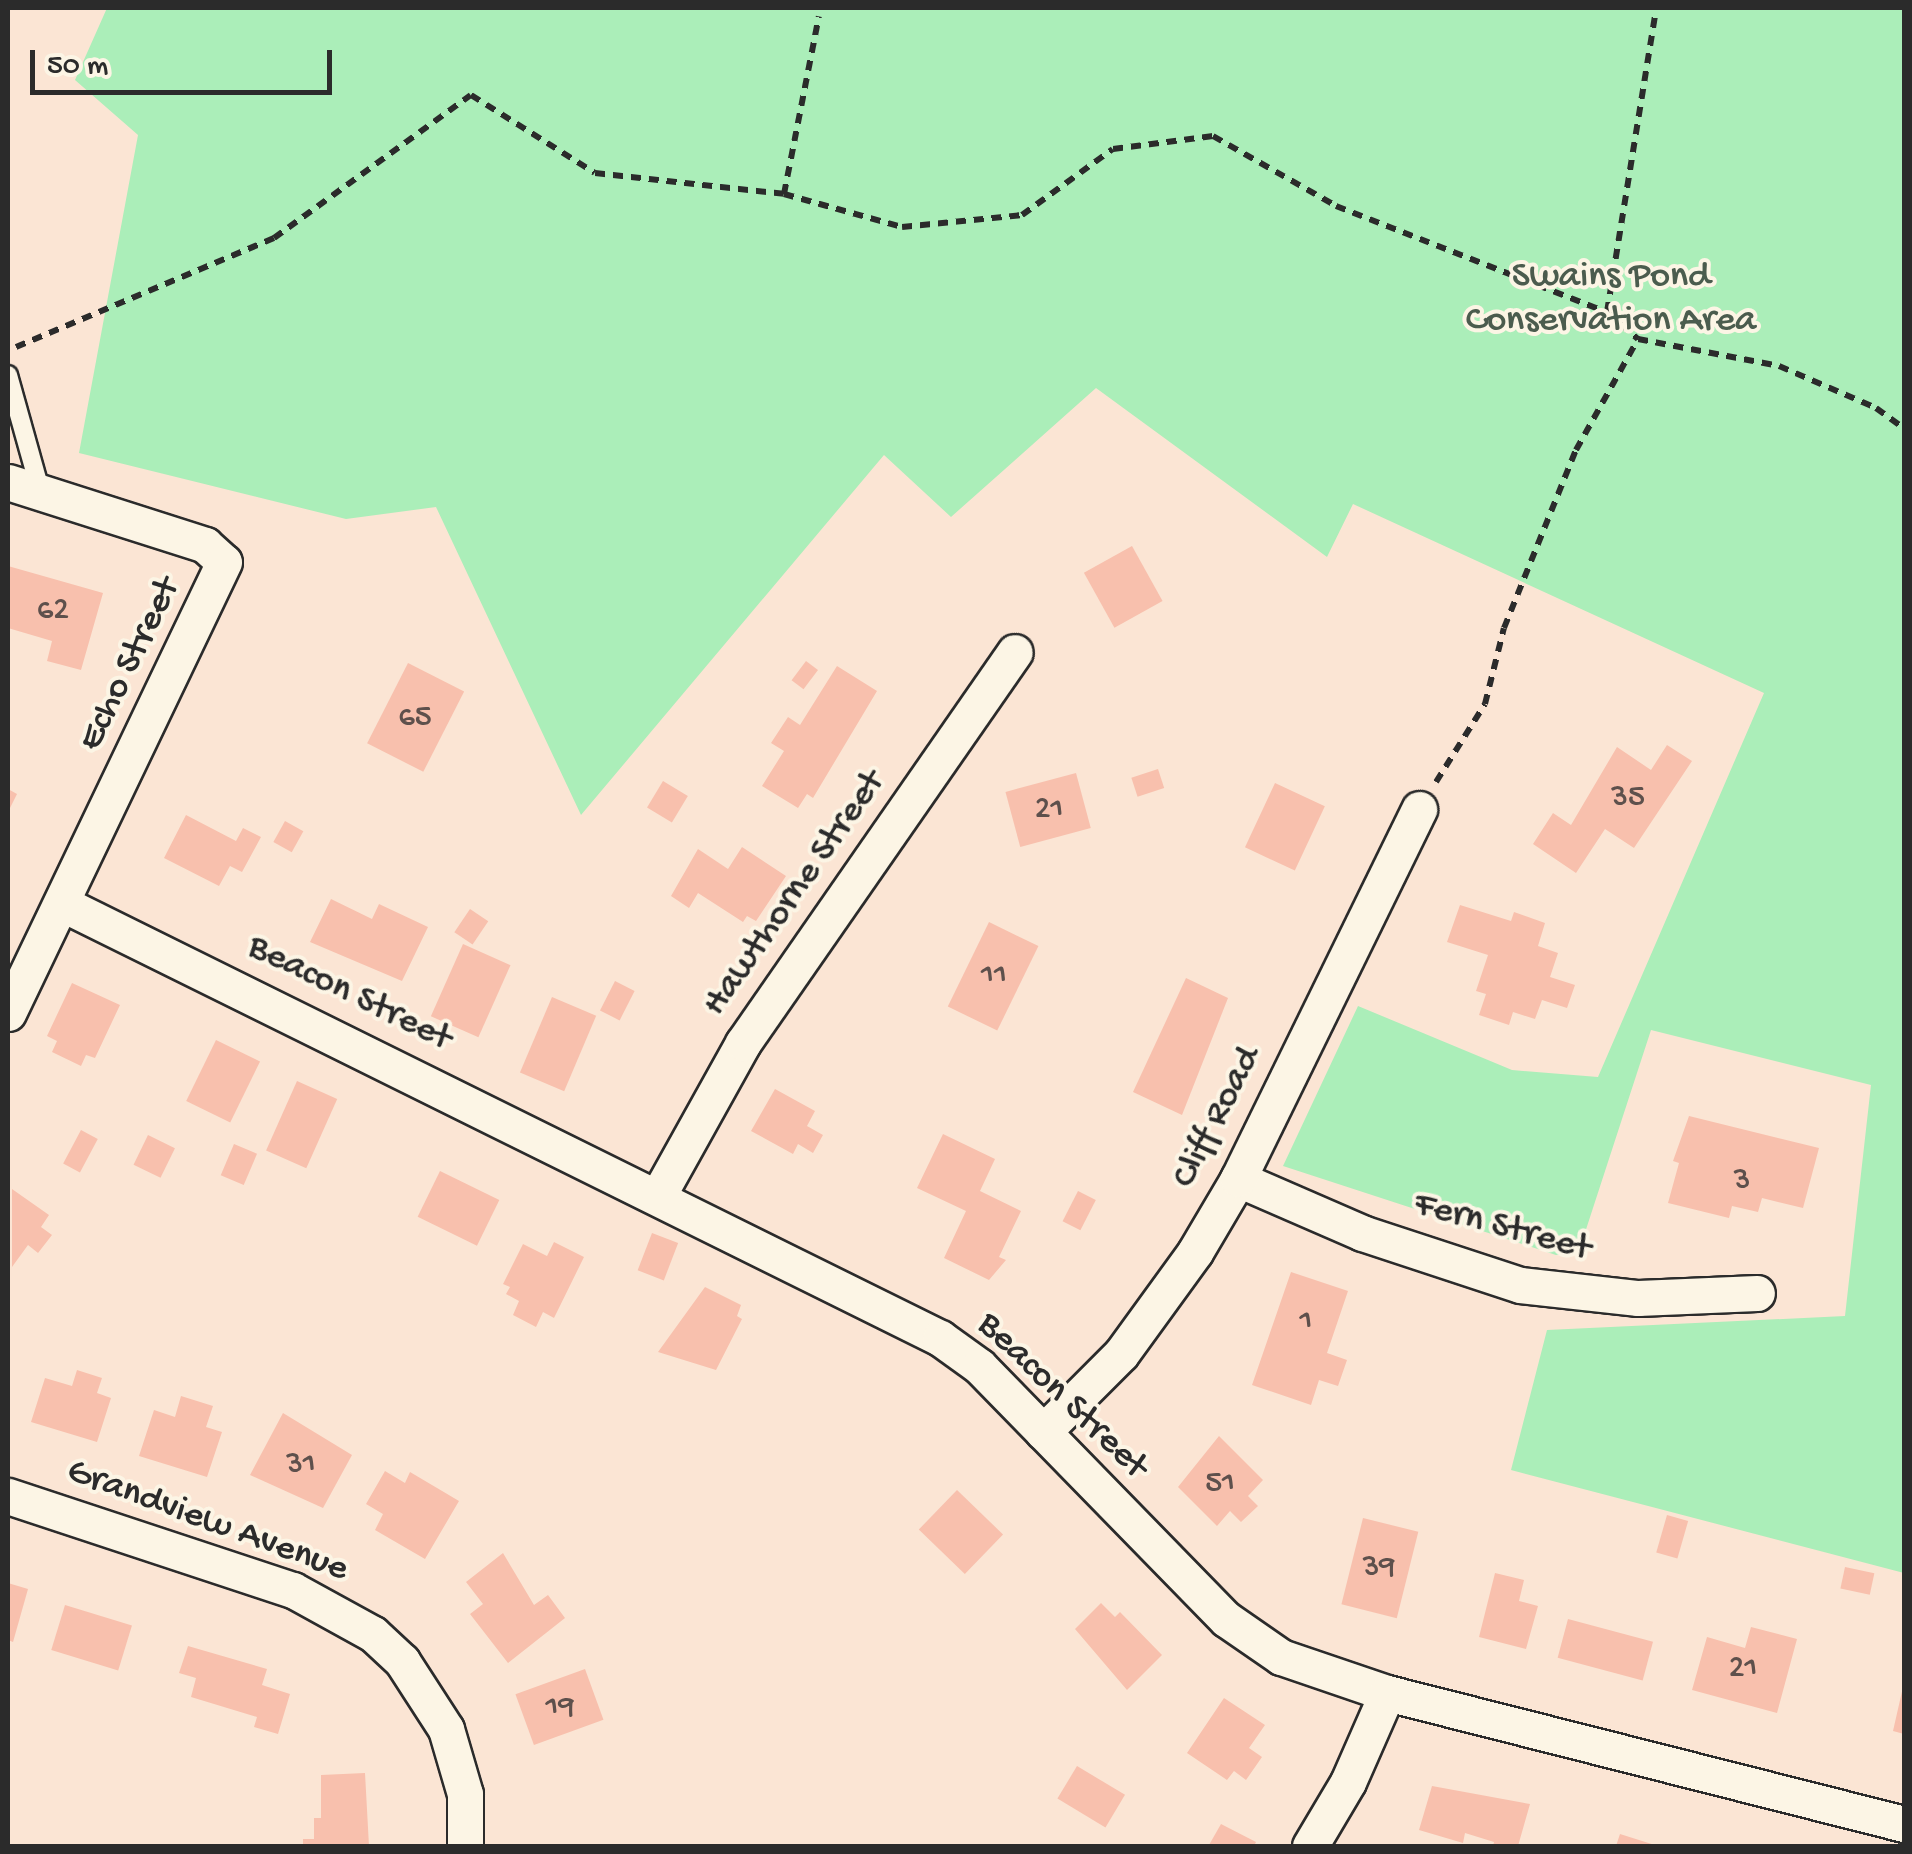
<!DOCTYPE html>
<style>
body{margin:0}
#map{position:relative;width:1912px;height:1854px;overflow:hidden;background:#fbe5d4;font-family:"Gochi Hand",sans-serif}
div>[style]{position:absolute}
.green>*{inset:0;background:#abeeb9}
.building>*{inset:0;background:#f8c0ad;transform-origin:0 0}
.path>*{height:6px;margin-top:-3px;transform-origin:0;background:repeating-linear-gradient(90deg,#2b2b2b 0 10px,transparent 0 18px)}
.roads{filter:drop-shadow(2px 0 #2b2b2b) drop-shadow(-2px 0 #2b2b2b) drop-shadow(0 2px #2b2b2b) drop-shadow(0 -2px #2b2b2b)}
.service>*{height:18px;margin:-9px;padding:0 9px;transform-origin:9px;border-radius:9px;background:#fcf5e5}
.minor>*{height:35px;margin:-17.5px;padding:0 17.5px;transform-origin:17.5px;border-radius:17.5px;background:#fcf5e5}
span{translate:-50% -50%;white-space:nowrap;text-align:center;line-height:1.15;-webkit-text-stroke:8px #fcf5e5;paint-order:stroke}
.number-label{font-size:32px;color:#5e504c}
.number-label span{-webkit-text-stroke-width:0}
.park-label{font-size:38px;color:#4b5c4e}
.street-label{font-size:38px;color:#2b2b2b}
.frame{position:absolute;inset:0;border:10px solid #2b2b2b;pointer-events:none}
.scale{position:absolute;left:30px;top:50px;width:302px;height:45px;box-sizing:border-box;border:5px solid #2b2b2b;border-top:0;padding-left:12px;font-size:30px;line-height:35px;white-space:nowrap;color:#2b2b2b;-webkit-text-stroke:8px #fcf5e5;paint-order:stroke}
</style>
<div id="map">
<div class="green">
<i style="clip-path:polygon(107px 8px,1904px 8px,1904px 1573px,1511px 1470px,1547px 1330px,1845px 1316px,1871px 1085px,1651px 1030px,1578px 1254px,1556px 1255px,1283px 1166px,1358px 1006px,1512px 1070px,1598px 1077px,1764px 693px,1353px 504px,1327px 557px,1096px 388px,951px 517px,884px 455px,581px 815px,436px 507px,346px 519px,79px 453px,138px 135px,75px 80px)"></i>
</div>
<div class="building">
<i style="left:1132px;top:546px;width:63px;height:55px;rotate:61deg"></i>
<i style="clip-path:polygon(8px 566px,103px 593px,81px 670px,47px 661px,52px 641px,8px 628px)"></i>
<i style="left:806px;top:661px;width:15px;height:24px;rotate:37deg"></i>
<i style="left:408px;top:663px;width:63px;height:90px;rotate:27deg"></i>
<i style="clip-path:polygon(837px 666px,877px 691px,813px 798px,807px 794px,798px 808px,762px 786px,784px 751px,771px 743px,788px 717px,800px 725px)"></i>
<i style="clip-path:polygon(1667px 745px,1692px 761px,1634px 848px,1605px 829px,1576px 873px,1533px 844px,1553px 813px,1571px 825px,1617px 747px,1651px 770px)"></i>
<i style="left:1158px;top:769px;width:20px;height:28px;rotate:72deg"></i>
<i style="left:1076px;top:773px;width:57px;height:73px;rotate:75deg"></i>
<i style="left:663px;top:781px;width:29px;height:31px;rotate:31deg"></i>
<i style="left:1275px;top:783px;width:55px;height:71px;rotate:25deg"></i>
<i style="clip-path:polygon(8px 789px,17px 794px,8px 812px)"></i>
<i style="clip-path:polygon(186px 815px,236px 841px,243px 828px,261px 837px,242px 872px,230px 866px,219px 886px,164px 858px)"></i>
<i style="left:285px;top:821px;width:21px;height:24px;rotate:29deg"></i>
<i style="clip-path:polygon(742px 847px,786px 876px,756px 921px,747px 916px,743px 922px,698px 893px,689px 908px,671px 896px,698px 849px,728px 869px)"></i>
<i style="clip-path:polygon(331px 899px,372px 919px,379px 904px,428px 927px,402px 981px,310px 942px)"></i>
<i style="clip-path:polygon(1460px 905px,1511px 921px,1514px 912px,1545px 923px,1538px 946px,1558px 953px,1550px 977px,1575px 985px,1567px 1008px,1542px 1000px,1535px 1019px,1513px 1012px,1509px 1025px,1479px 1015px,1486px 994px,1476px 991px,1488px 955px,1447px 942px)"></i>
<i style="left:470px;top:909px;width:22px;height:28px;rotate:34deg"></i>
<i style="left:989px;top:922px;width:55px;height:94px;rotate:26deg"></i>
<i style="left:463px;top:944px;width:52px;height:79px;rotate:24deg"></i>
<i style="clip-path:polygon(1186px 978px,1228px 998px,1182px 1115px,1133px 1092px)"></i>
<i style="left:615px;top:981px;width:22px;height:33px;rotate:27deg"></i>
<i style="clip-path:polygon(72px 983px,120px 1005px,95px 1058px,86px 1055px,81px 1066px,52px 1052px,57px 1041px,47px 1036px)"></i>
<i style="left:552px;top:997px;width:48px;height:82px;rotate:23deg"></i>
<i style="left:216px;top:1040px;width:49px;height:68px;rotate:26deg"></i>
<i style="left:297px;top:1081px;width:44px;height:76px;rotate:24deg"></i>
<i style="clip-path:polygon(775px 1089px,815px 1111px,807px 1126px,823px 1135px,813px 1153px,798px 1144px,793px 1154px,751px 1131px)"></i>
<i style="clip-path:polygon(1689px 1116px,1819px 1148px,1803px 1208px,1762px 1198px,1758px 1212px,1732px 1206px,1729px 1218px,1668px 1203px,1679px 1163px,1673px 1161px)"></i>
<i style="left:81px;top:1130px;width:19px;height:38px;rotate:28deg"></i>
<i style="clip-path:polygon(943px 1134px,995px 1159px,980px 1191px,1021px 1211px,999px 1257px,1006px 1260px,989px 1280px,944px 1258px,966px 1211px,917px 1188px)"></i>
<i style="left:148px;top:1135px;width:30px;height:33px;rotate:26deg"></i>
<i style="left:234px;top:1144px;width:25px;height:34px;rotate:23deg"></i>
<i style="left:440px;top:1171px;width:66px;height:51px;rotate:26deg"></i>
<i style="clip-path:polygon(12px 1189px,49px 1215px,41px 1227px,52px 1235px,38px 1253px,28px 1245px,12px 1267px)"></i>
<i style="left:1078px;top:1191px;width:20px;height:34px;rotate:27deg"></i>
<i style="left:652px;top:1233px;width:28px;height:40px;rotate:21deg"></i>
<i style="clip-path:polygon(554px 1242px,584px 1257px,554px 1318px,543px 1312px,536px 1327px,513px 1315px,519px 1301px,506px 1294px,510px 1287px,503px 1284px,523px 1244px,547px 1256px)"></i>
<i style="clip-path:polygon(1291px 1272px,1348px 1291px,1327px 1353px,1347px 1360px,1338px 1386px,1319px 1380px,1311px 1405px,1252px 1385px)"></i>
<i style="clip-path:polygon(705px 1287px,741px 1305px,737px 1316px,742px 1319px,716px 1370px,658px 1352px)"></i>
<i style="clip-path:polygon(77px 1370px,102px 1378px,97px 1393px,111px 1398px,97px 1442px,31px 1422px,45px 1378px,72px 1386px)"></i>
<i style="clip-path:polygon(181px 1396px,213px 1406px,206px 1427px,222px 1432px,207px 1477px,139px 1456px,154px 1410px,175px 1417px)"></i>
<i style="clip-path:polygon(283px 1413px,352px 1455px,323px 1508px,250px 1475px)"></i>
<i style="clip-path:polygon(1219px 1436px,1263px 1480px,1248px 1496px,1258px 1506px,1241px 1522px,1230px 1511px,1217px 1526px,1178px 1487px)"></i>
<i style="clip-path:polygon(385px 1471px,405px 1483px,410px 1472px,459px 1501px,425px 1559px,375px 1530px,383px 1514px,366px 1504px)"></i>
<i style="left:957px;top:1490px;width:64px;height:55px;rotate:44deg"></i>
<i style="left:1667px;top:1515px;width:22px;height:39px;rotate:16deg"></i>
<i style="left:1363px;top:1518px;width:57px;height:89px;rotate:14deg"></i>
<i style="clip-path:polygon(503px 1553px,534px 1605px,548px 1595px,565px 1618px,508px 1663px,470px 1614px,483px 1604px,466px 1582px)"></i>
<i style="left:1845px;top:1567px;width:30px;height:22px;rotate:12deg"></i>
<i style="clip-path:polygon(1495px 1573px,1524px 1580px,1519px 1601px,1538px 1606px,1526px 1649px,1479px 1637px)"></i>
<i style="clip-path:polygon(8px 1583px,28px 1589px,13px 1642px,8px 1640px)"></i>
<i style="clip-path:polygon(1101px 1603px,1115px 1617px,1120px 1612px,1162px 1655px,1127px 1690px,1075px 1629px)"></i>
<i style="left:65px;top:1605px;width:70px;height:47px;rotate:17deg"></i>
<i style="left:1568px;top:1619px;width:88px;height:40px;rotate:15deg"></i>
<i style="clip-path:polygon(1751px 1627px,1797px 1639px,1777px 1713px,1692px 1690px,1707px 1637px,1745px 1648px)"></i>
<i style="clip-path:polygon(188px 1646px,267px 1669px,262px 1685px,290px 1694px,278px 1734px,254px 1727px,257px 1717px,191px 1697px,196px 1678px,179px 1673px)"></i>
<i style="left:585px;top:1669px;width:54px;height:74px;rotate:70deg"></i>
<i style="clip-path:polygon(1903px 1687px,1904px 1687px,1904px 1734px,1893px 1731px)"></i>
<i style="clip-path:polygon(1224px 1698px,1265px 1725px,1249px 1748px,1262px 1757px,1246px 1780px,1234px 1771px,1227px 1780px,1187px 1753px)"></i>
<i style="left:1077px;top:1766px;width:56px;height:38px;rotate:31deg"></i>
<i style="clip-path:polygon(365px 1773px,369px 1846px,303px 1846px,303px 1839px,314px 1839px,314px 1818px,321px 1818px,321px 1775px)"></i>
<i style="clip-path:polygon(1432px 1786px,1530px 1804px,1518px 1846px,1493px 1846px,1494px 1842px,1465px 1833px,1463px 1843px,1419px 1830px)"></i>
<i style="clip-path:polygon(1221px 1824px,1256px 1842px,1254px 1846px,1209px 1845px)"></i>
<i style="clip-path:polygon(1620px 1834px,1658px 1846px,1616px 1846px)"></i>
</div>
<div class="path">
<i style="left:784px;top:194px;width:181px;rotate:-78.9deg"></i>
<i style="left:1607px;top:312px;width:308px;rotate:-80.8deg"></i>
<i style="left:16px;top:347px;width:280px;rotate:-22.9deg"></i>
<i style="left:274px;top:238px;width:243px;rotate:-36deg"></i>
<i style="left:471px;top:95px;width:146px;rotate:32.2deg"></i>
<i style="left:595px;top:173px;width:190px;rotate:6.3deg"></i>
<i style="left:784px;top:194px;width:123px;rotate:15.6deg"></i>
<i style="left:902px;top:227px;width:121px;rotate:-5.7deg"></i>
<i style="left:1022px;top:215px;width:112px;rotate:-36deg"></i>
<i style="left:1113px;top:149px;width:101px;rotate:-7.4deg"></i>
<i style="left:1213px;top:136px;width:142px;rotate:29.6deg"></i>
<i style="left:1336px;top:206px;width:291px;rotate:21.4deg"></i>
<i style="left:1607px;top:312px;width:41px;rotate:41.1deg"></i>
<i style="left:1638px;top:339px;width:144px;rotate:10.8deg"></i>
<i style="left:1779px;top:366px;width:106px;rotate:23.4deg"></i>
<i style="left:1876px;top:408px;width:34px;rotate:36deg"></i>
<i style="left:1436px;top:782px;width:92px;rotate:-57.9deg"></i>
<i style="left:1485px;top:704px;width:78px;rotate:-76deg"></i>
<i style="left:1504px;top:628px;width:192px;rotate:-68deg"></i>
<i style="left:1576px;top:450px;width:127px;rotate:-60.8deg"></i>
</div>
<div class="roads">
<div class="service">
<i style="left:8px;top:375px;width:123px;rotate:74.4deg"></i>
</div>
<div class="minor">
<i style="left:8px;top:482px;width:207px;rotate:17.7deg"></i>
<i style="left:205px;top:545px;width:25px;rotate:42deg"></i>
<i style="left:224px;top:562px;width:500px;rotate:115.59deg"></i>
<i style="left:63px;top:904px;width:979px;rotate:26.33deg"></i>
<i style="left:940px;top:1338px;width:48px;rotate:35.7deg"></i>
<i style="left:979px;top:1366px;width:354px;rotate:45.7deg"></i>
<i style="left:1226px;top:1619px;width:67px;rotate:34.6deg"></i>
<i style="left:1281px;top:1657px;width:112px;rotate:18.8deg"></i>
<i style="left:1387px;top:1693px;width:533px;rotate:14.22deg"></i>
<i style="left:1238px;top:1179px;width:135px;rotate:23.5deg"></i>
<i style="left:1362px;top:1233px;width:166px;rotate:18.2deg"></i>
<i style="left:1520px;top:1285px;width:119px;rotate:6.3deg"></i>
<i style="left:1638px;top:1298px;width:119px;rotate:-2.4deg"></i>
<i style="left:659px;top:1194px;width:173px;rotate:-60.9deg"></i>
<i style="left:743px;top:1043px;width:476px;rotate:-55.2deg"></i>
<i style="left:1043px;top:1432px;width:110px;rotate:-45deg"></i>
<i style="left:1121px;top:1354px;width:126px;rotate:-54deg"></i>
<i style="left:1195px;top:1252px;width:85px;rotate:-59.5deg"></i>
<i style="left:1238px;top:1179px;width:412px;rotate:-63.9deg"></i>
<i style="left:8px;top:1496px;width:300px;rotate:18.3deg"></i>
<i style="left:293px;top:1590px;width:91px;rotate:28.8deg"></i>
<i style="left:373px;top:1634px;width:40px;rotate:43deg"></i>
<i style="left:402px;top:1661px;width:81px;rotate:57.1deg"></i>
<i style="left:446px;top:1729px;width:68px;rotate:73.7deg"></i>
<i style="left:465px;top:1794px;width:52px;rotate:90deg"></i>
<i style="left:1310px;top:1846px;width:74px;rotate:-59.3deg"></i>
<i style="left:1348px;top:1782px;width:97px;rotate:-66.3deg"></i>
</div>
</div>
<div class="number-label">
<span style="left:53px;top:611px">62</span>
<span style="left:415px;top:718px">65</span>
<span style="left:1628px;top:798px">35</span>
<span style="left:1049px;top:810px">21</span>
<span style="left:994px;top:976px">11</span>
<span style="left:1742px;top:1181px">3</span>
<span style="left:1306px;top:1322px">1</span>
<span style="left:301px;top:1465px">31</span>
<span style="left:1220px;top:1484px">51</span>
<span style="left:1379px;top:1568px">39</span>
<span style="left:1743px;top:1669px">21</span>
<span style="left:560px;top:1708px">19</span>
</div>
<div class="park-label">
<span style="left:1611px;top:300px">Swains Pond<br>Conservation Area</span>
</div>
<div class="street-label">
<span style="left:131px;top:665px;rotate:-64deg">Echo Street</span>
<span style="left:795px;top:894px;rotate:-55deg">Hawthorne Street</span>
<span style="left:349px;top:994px;rotate:26deg">Beacon Street</span>
<span style="left:1218px;top:1118px;rotate:-63deg">Cliff Road</span>
<span style="left:1502px;top:1228px;rotate:15deg">Fern Street</span>
<span style="left:1061px;top:1397px;rotate:44deg">Beacon Street</span>
<span style="left:207px;top:1522px;rotate:20deg">Grandview Avenue</span>
</div>
<div class="frame"></div>
<div class="scale">50 m</div>
</div>
